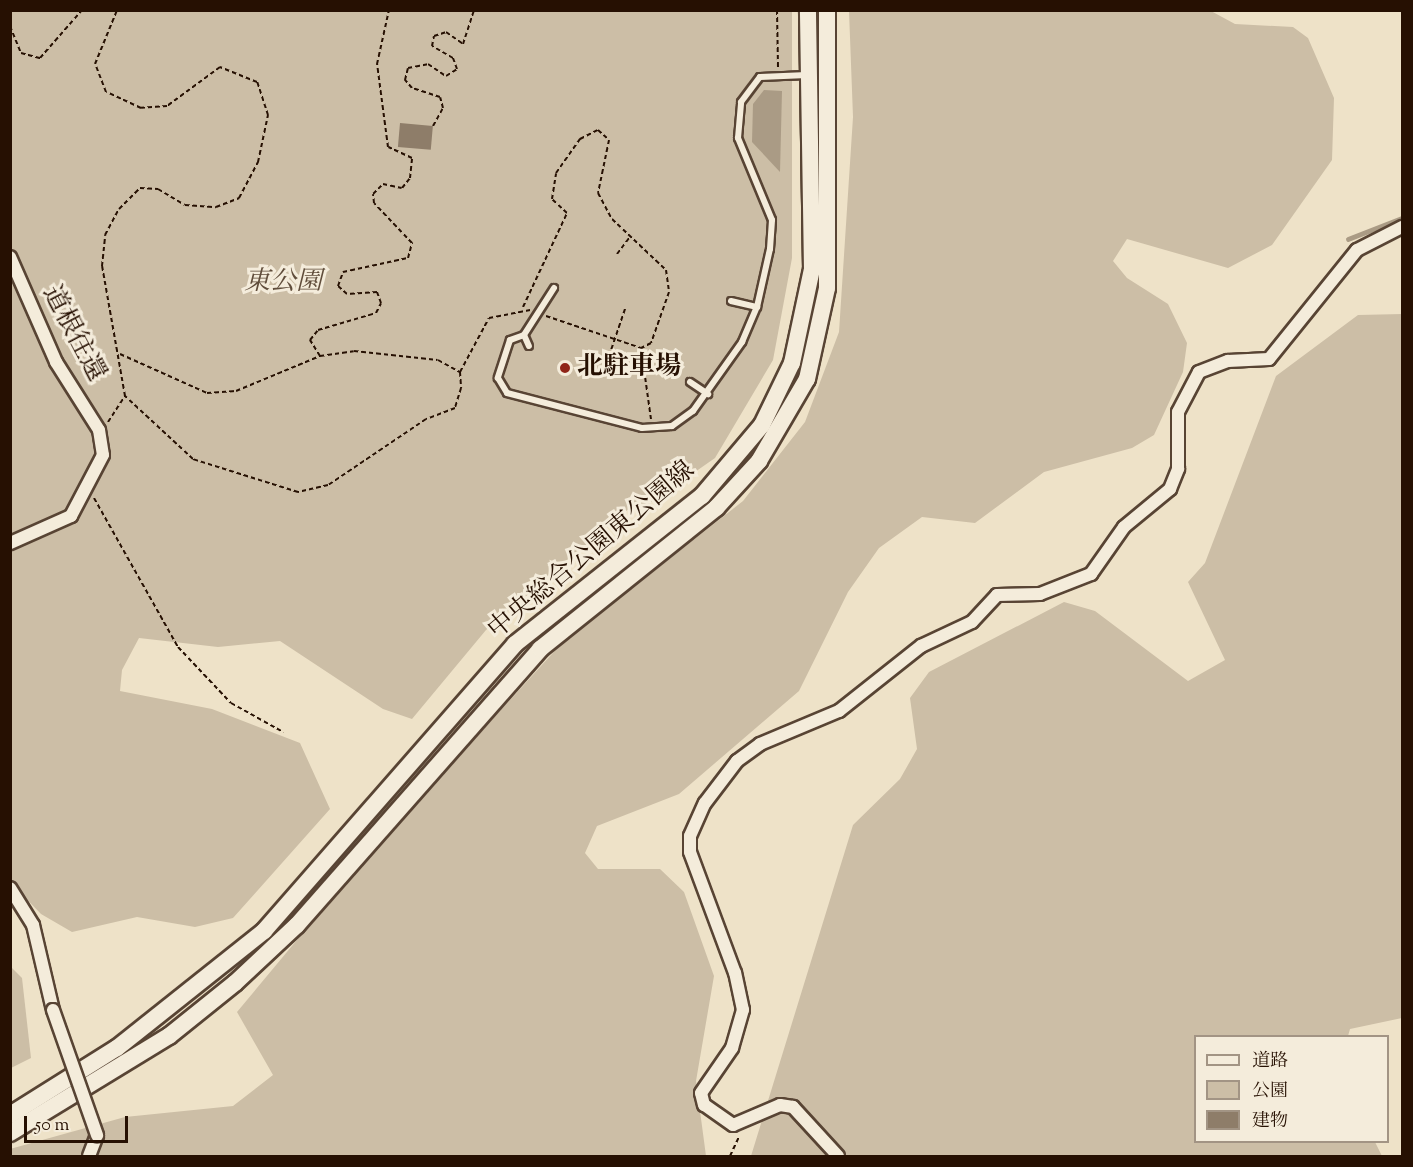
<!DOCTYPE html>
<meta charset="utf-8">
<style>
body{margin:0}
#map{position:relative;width:1413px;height:1167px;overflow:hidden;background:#eee2c8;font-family:"Sorts Mill Goudy","Noto Serif JP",serif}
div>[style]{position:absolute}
.green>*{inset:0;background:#ccbea6}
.water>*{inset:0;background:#aa9b85}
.stream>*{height:4.5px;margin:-2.25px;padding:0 2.25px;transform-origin:2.25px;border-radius:2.25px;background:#aa9b85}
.building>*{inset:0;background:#8e7d69;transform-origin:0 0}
.path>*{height:2px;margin-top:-1px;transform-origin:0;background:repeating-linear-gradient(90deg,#261002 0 4.5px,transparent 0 7.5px)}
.roads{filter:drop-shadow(2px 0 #584434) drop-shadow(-2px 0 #584434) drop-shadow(0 2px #584434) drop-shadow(0 -2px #584434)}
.lane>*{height:6px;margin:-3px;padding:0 3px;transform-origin:3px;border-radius:3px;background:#f4ecdb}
.street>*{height:12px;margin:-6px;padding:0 6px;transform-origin:6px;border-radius:6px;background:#f4ecdb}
.secondary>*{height:16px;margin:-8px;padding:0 8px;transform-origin:8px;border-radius:8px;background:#f4ecdb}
.bridges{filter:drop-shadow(2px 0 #584434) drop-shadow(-2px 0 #584434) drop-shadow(0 2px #584434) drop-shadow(0 -2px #584434)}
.street-bridge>*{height:12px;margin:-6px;padding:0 6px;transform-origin:6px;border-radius:6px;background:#f4ecdb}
.dots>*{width:16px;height:16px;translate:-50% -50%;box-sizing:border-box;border:3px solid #f4ecdb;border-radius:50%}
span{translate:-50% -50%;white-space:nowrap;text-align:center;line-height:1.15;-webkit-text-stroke:6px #f4ecdb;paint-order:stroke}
.park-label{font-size:26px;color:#604d3b;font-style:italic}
.street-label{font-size:26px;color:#261002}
.poi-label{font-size:26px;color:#261002;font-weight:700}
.left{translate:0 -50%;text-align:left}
.frame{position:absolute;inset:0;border:12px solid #261002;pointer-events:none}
.legend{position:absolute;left:1194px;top:1035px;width:195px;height:108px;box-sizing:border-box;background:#f4ecdb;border:2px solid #a29484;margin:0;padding:8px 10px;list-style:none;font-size:18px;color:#261002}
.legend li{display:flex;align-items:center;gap:12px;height:30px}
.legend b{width:30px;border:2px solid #a29484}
.scale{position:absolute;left:24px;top:1116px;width:104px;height:27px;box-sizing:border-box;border:3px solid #261002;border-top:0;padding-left:8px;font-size:18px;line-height:21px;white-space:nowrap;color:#261002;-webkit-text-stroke:4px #f4ecdb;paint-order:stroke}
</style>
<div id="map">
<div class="green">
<i style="clip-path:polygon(10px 11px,792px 11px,792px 258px,773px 360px,715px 458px,642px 509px,631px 507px,486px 630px,412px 719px,383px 709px,280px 641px,218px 647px,139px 638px,122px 670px,120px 691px,212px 709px,300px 743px,330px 809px,233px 918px,195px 927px,137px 917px,72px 932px,41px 914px,11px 883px)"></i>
<i style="clip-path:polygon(849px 11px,1211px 11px,1235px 24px,1293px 27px,1308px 38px,1334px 98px,1332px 160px,1272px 245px,1228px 268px,1127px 239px,1113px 261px,1127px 278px,1168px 304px,1187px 343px,1183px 372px,1154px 435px,1132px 448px,1044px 472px,975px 523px,922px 517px,879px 548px,848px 592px,799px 691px,679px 794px,597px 826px,585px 853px,598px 869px,660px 869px,684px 892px,714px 976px,696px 1081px,706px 1156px,11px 1156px,10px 1149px,125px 1117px,233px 1106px,273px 1075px,237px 1012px,357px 868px,561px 644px,743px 501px,805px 422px,839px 332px,853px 117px)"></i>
<i style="clip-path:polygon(1402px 314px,1402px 1018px,1350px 1029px,1348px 1036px,1196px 1036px,1196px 1142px,1375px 1142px,1382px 1156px,751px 1156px,853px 825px,900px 779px,917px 749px,910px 698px,929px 672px,1064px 602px,1095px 611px,1188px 681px,1225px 660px,1188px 582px,1205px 563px,1276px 376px,1358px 315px)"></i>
<i style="clip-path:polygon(10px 966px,22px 978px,31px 1058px,11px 1068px)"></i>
</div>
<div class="water">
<i style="clip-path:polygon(764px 90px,782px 91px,780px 172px,752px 142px,753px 104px)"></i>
</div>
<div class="stream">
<i style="left:1348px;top:239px;width:58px;rotate:-21.3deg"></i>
</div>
<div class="building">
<i style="left:400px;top:123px;width:33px;height:24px;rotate:5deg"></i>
</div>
<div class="path">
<i style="left:777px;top:10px;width:58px;rotate:89deg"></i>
<i style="left:10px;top:26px;width:29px;rotate:68deg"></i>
<i style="left:21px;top:53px;width:20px;rotate:15deg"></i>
<i style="left:40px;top:58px;width:64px;rotate:-48.8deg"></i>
<i style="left:433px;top:126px;width:21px;rotate:-61deg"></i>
<i style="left:443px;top:108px;width:11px;rotate:-105deg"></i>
<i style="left:440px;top:97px;width:29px;rotate:-162deg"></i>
<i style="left:412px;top:88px;width:11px;rotate:-131deg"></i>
<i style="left:405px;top:80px;width:12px;rotate:-76deg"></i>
<i style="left:408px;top:68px;width:20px;rotate:-11deg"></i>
<i style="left:428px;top:64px;width:22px;rotate:34deg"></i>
<i style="left:446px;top:76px;width:13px;rotate:-32deg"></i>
<i style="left:457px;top:69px;width:12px;rotate:-110deg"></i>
<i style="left:453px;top:58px;width:24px;rotate:-150deg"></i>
<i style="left:432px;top:46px;width:10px;rotate:-79deg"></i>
<i style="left:434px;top:36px;width:13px;rotate:-18deg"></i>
<i style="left:446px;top:32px;width:21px;rotate:35deg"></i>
<i style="left:463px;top:44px;width:36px;rotate:-72deg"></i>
<i style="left:617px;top:254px;width:21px;rotate:-53deg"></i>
<i style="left:523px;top:307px;width:104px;rotate:-64.9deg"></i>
<i style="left:567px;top:213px;width:21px;rotate:-137deg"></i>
<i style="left:552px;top:199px;width:26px;rotate:-81deg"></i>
<i style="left:556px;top:173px;width:42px;rotate:-54.8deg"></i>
<i style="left:580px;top:139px;width:20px;rotate:-27deg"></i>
<i style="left:598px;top:130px;width:15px;rotate:42deg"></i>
<i style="left:609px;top:140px;width:54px;rotate:101.7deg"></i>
<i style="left:598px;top:193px;width:30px;rotate:62deg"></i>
<i style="left:612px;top:219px;width:74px;rotate:43.4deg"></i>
<i style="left:666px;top:270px;width:22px;rotate:82deg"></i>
<i style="left:669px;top:292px;width:54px;rotate:109.4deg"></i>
<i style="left:651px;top:343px;width:11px;rotate:153deg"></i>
<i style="left:546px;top:316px;width:100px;rotate:18.6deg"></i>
<i style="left:641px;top:348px;width:72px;rotate:82deg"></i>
<i style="left:120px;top:354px;width:95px;rotate:24.1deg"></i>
<i style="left:207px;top:393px;width:29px;rotate:-4deg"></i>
<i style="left:236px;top:391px;width:91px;rotate:-22.6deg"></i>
<i style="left:320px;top:356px;width:34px;rotate:-8deg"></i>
<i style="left:354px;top:351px;width:84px;rotate:6.1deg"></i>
<i style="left:438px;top:360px;width:25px;rotate:29deg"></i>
<i style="left:460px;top:372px;width:16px;rotate:86deg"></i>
<i style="left:461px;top:388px;width:21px;rotate:107deg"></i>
<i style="left:455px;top:408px;width:31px;rotate:159deg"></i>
<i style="left:426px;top:419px;width:118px;rotate:146deg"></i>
<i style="left:328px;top:485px;width:31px;rotate:167deg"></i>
<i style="left:298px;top:492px;width:110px;rotate:-162.6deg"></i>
<i style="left:193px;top:459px;width:93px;rotate:-137.2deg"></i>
<i style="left:320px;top:356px;width:19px;rotate:-122deg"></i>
<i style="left:310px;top:340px;width:13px;rotate:-51deg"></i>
<i style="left:318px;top:330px;width:60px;rotate:-16.3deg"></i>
<i style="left:376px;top:313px;width:11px;rotate:-63deg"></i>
<i style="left:381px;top:303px;width:12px;rotate:-110deg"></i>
<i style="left:377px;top:292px;width:30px;rotate:176deg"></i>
<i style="left:347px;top:294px;width:12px;rotate:-138deg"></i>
<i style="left:338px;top:286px;width:15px;rotate:-70deg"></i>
<i style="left:343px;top:272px;width:66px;rotate:-12.2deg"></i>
<i style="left:408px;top:258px;width:16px;rotate:-75deg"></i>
<i style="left:412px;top:243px;width:55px;rotate:-133.5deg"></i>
<i style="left:374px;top:203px;width:9px;rotate:-96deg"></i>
<i style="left:373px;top:194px;width:14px;rotate:-45deg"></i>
<i style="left:383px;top:184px;width:19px;rotate:12deg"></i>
<i style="left:402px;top:188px;width:13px;rotate:-51deg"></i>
<i style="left:410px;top:178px;width:20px;rotate:-84deg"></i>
<i style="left:412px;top:158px;width:26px;rotate:-155deg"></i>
<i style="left:388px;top:147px;width:84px;rotate:-97.5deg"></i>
<i style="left:377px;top:64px;width:55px;rotate:-77.5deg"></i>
<i style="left:609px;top:356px;width:50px;rotate:-71.2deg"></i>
<i style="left:460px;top:372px;width:61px;rotate:-61.8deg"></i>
<i style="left:489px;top:318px;width:42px;rotate:-11deg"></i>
<i style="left:108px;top:422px;width:31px;rotate:-57deg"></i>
<i style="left:125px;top:396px;width:132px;rotate:-100deg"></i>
<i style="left:102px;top:266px;width:31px;rotate:-84deg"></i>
<i style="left:105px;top:235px;width:30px;rotate:-62deg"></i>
<i style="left:119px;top:209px;width:30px;rotate:-45deg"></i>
<i style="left:140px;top:188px;width:18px;rotate:3deg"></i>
<i style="left:158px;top:189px;width:31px;rotate:31deg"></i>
<i style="left:185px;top:205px;width:31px;rotate:4deg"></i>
<i style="left:216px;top:207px;width:25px;rotate:-21deg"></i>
<i style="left:239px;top:198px;width:41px;rotate:-62.2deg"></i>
<i style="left:258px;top:162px;width:48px;rotate:-78deg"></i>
<i style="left:268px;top:115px;width:35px;rotate:-108deg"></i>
<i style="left:257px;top:82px;width:40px;rotate:-158deg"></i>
<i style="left:220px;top:67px;width:66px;rotate:143.7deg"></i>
<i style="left:167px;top:106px;width:26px;rotate:176deg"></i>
<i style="left:141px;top:108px;width:38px;rotate:-155deg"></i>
<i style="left:106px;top:92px;width:30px;rotate:-111deg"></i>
<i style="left:95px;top:64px;width:58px;rotate:-67.8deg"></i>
<i style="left:94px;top:498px;width:171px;rotate:60.6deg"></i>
<i style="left:178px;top:647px;width:77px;rotate:46.6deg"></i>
<i style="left:231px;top:703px;width:60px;rotate:29.1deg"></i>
<i style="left:730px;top:1156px;width:21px;rotate:-65deg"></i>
</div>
<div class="roads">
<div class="lane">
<i style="left:554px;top:288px;width:56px;rotate:122.6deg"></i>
<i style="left:524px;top:335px;width:15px;rotate:160deg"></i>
<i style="left:510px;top:340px;width:40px;rotate:108deg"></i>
<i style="left:498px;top:378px;width:17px;rotate:59deg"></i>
<i style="left:507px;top:393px;width:139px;rotate:14.5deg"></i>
<i style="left:642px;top:428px;width:30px;rotate:-4deg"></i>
<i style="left:672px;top:426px;width:26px;rotate:-36deg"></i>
<i style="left:693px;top:411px;width:85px;rotate:-54.6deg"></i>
<i style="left:742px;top:342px;width:38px;rotate:-67deg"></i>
<i style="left:757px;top:307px;width:59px;rotate:-77.4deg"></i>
<i style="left:770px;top:249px;width:29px;rotate:-86deg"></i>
<i style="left:772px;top:220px;width:89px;rotate:-112.5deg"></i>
<i style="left:738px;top:138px;width:36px;rotate:-85deg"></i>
<i style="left:741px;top:102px;width:31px;rotate:-53deg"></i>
<i style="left:760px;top:77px;width:47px;rotate:-2.4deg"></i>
<i style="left:731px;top:301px;width:27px;rotate:13deg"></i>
<i style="left:524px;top:335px;width:12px;rotate:66deg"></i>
<i style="left:690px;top:382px;width:22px;rotate:34deg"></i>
</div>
<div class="street">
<i style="left:10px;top:257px;width:115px;rotate:66.3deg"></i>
<i style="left:56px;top:362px;width:80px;rotate:57.7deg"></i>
<i style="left:99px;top:430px;width:25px;rotate:81deg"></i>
<i style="left:103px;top:455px;width:69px;rotate:117.7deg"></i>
<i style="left:71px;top:516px;width:67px;rotate:156.1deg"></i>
<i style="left:10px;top:888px;width:44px;rotate:58.1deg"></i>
<i style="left:33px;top:925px;width:87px;rotate:76.8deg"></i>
<i style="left:89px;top:1156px;width:22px;rotate:-69deg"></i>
<i style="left:838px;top:1156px;width:67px;rotate:-132.6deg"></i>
<i style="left:793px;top:1107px;width:13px;rotate:-171deg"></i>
<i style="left:780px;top:1105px;width:51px;rotate:156.9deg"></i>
<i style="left:733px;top:1125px;width:35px;rotate:-145deg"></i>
<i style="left:704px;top:1105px;width:12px;rotate:-104deg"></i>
<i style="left:701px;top:1093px;width:55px;rotate:-55.4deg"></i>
<i style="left:732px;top:1048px;width:40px;rotate:-74deg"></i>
<i style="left:743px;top:1010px;width:38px;rotate:-102deg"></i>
<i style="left:735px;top:973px;width:129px;rotate:-110.4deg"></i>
<i style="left:690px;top:852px;width:16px;rotate:-90deg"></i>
<i style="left:690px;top:836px;width:36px;rotate:-66deg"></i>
<i style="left:705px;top:803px;width:53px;rotate:-52.7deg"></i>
<i style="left:737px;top:761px;width:29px;rotate:-36deg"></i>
<i style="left:760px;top:744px;width:86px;rotate:-22.7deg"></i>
<i style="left:839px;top:711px;width:105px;rotate:-38.4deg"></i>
<i style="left:921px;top:646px;width:56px;rotate:-25.2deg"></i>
<i style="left:972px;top:622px;width:37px;rotate:-47deg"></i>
<i style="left:997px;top:595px;width:43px;rotate:-1.3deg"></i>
<i style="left:1040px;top:594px;width:55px;rotate:-21.4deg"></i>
<i style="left:1091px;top:574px;width:57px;rotate:-54.9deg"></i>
<i style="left:1124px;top:527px;width:60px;rotate:-39.6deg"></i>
<i style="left:1170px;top:489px;width:22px;rotate:-68deg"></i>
<i style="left:1178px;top:469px;width:57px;rotate:-90deg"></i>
<i style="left:1178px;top:412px;width:45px;rotate:-62.3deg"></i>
<i style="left:1199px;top:372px;width:31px;rotate:-21deg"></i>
<i style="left:1228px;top:361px;width:41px;rotate:-2.8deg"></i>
<i style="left:1269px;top:359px;width:140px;rotate:-51.1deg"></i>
<i style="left:1357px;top:250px;width:51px;rotate:-27.1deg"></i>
</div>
<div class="secondary">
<i style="left:10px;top:1115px;width:126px;rotate:-32.1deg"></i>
<i style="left:117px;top:1048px;width:188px;rotate:-38.5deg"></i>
<i style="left:264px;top:931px;width:381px;rotate:-48.8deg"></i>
<i style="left:515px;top:644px;width:238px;rotate:-38.4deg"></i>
<i style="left:702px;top:496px;width:93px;rotate:-49.8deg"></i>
<i style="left:762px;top:425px;width:69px;rotate:-64.2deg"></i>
<i style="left:792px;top:363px;width:96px;rotate:-78deg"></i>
<i style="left:812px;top:269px;width:259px;rotate:-90.9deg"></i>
<i style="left:10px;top:1133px;width:186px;rotate:-31.4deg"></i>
<i style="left:169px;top:1036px;width:85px;rotate:-38.8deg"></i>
<i style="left:235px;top:983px;width:85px;rotate:-43.1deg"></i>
<i style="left:297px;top:925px;width:368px;rotate:-48.6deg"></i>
<i style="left:540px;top:649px;width:226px;rotate:-38.7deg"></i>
<i style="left:716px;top:508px;width:64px;rotate:-47.5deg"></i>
<i style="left:759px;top:461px;width:95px;rotate:-59.7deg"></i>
<i style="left:807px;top:379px;width:93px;rotate:-77.6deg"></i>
<i style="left:827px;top:288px;width:278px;rotate:-90deg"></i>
</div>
</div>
<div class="bridges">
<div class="street-bridge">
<i style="left:53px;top:1010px;width:133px;rotate:70.6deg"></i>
</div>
</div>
<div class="dots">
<i style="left:565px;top:368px;background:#8f2418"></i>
</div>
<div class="park-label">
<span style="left:283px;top:283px">東公園</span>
</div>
<div class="street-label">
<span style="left:73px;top:334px;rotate:62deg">道根往還</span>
<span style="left:592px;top:551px;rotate:-40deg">中央総合公園東公園線</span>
</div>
<div class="poi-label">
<span class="left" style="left:577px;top:368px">北駐車場</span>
</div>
<div class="frame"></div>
<ul class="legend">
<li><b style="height:8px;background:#f4ecdb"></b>道路</li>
<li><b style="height:16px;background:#ccbea6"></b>公園</li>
<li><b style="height:16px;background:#8e7d69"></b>建物</li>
</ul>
<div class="scale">50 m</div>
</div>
